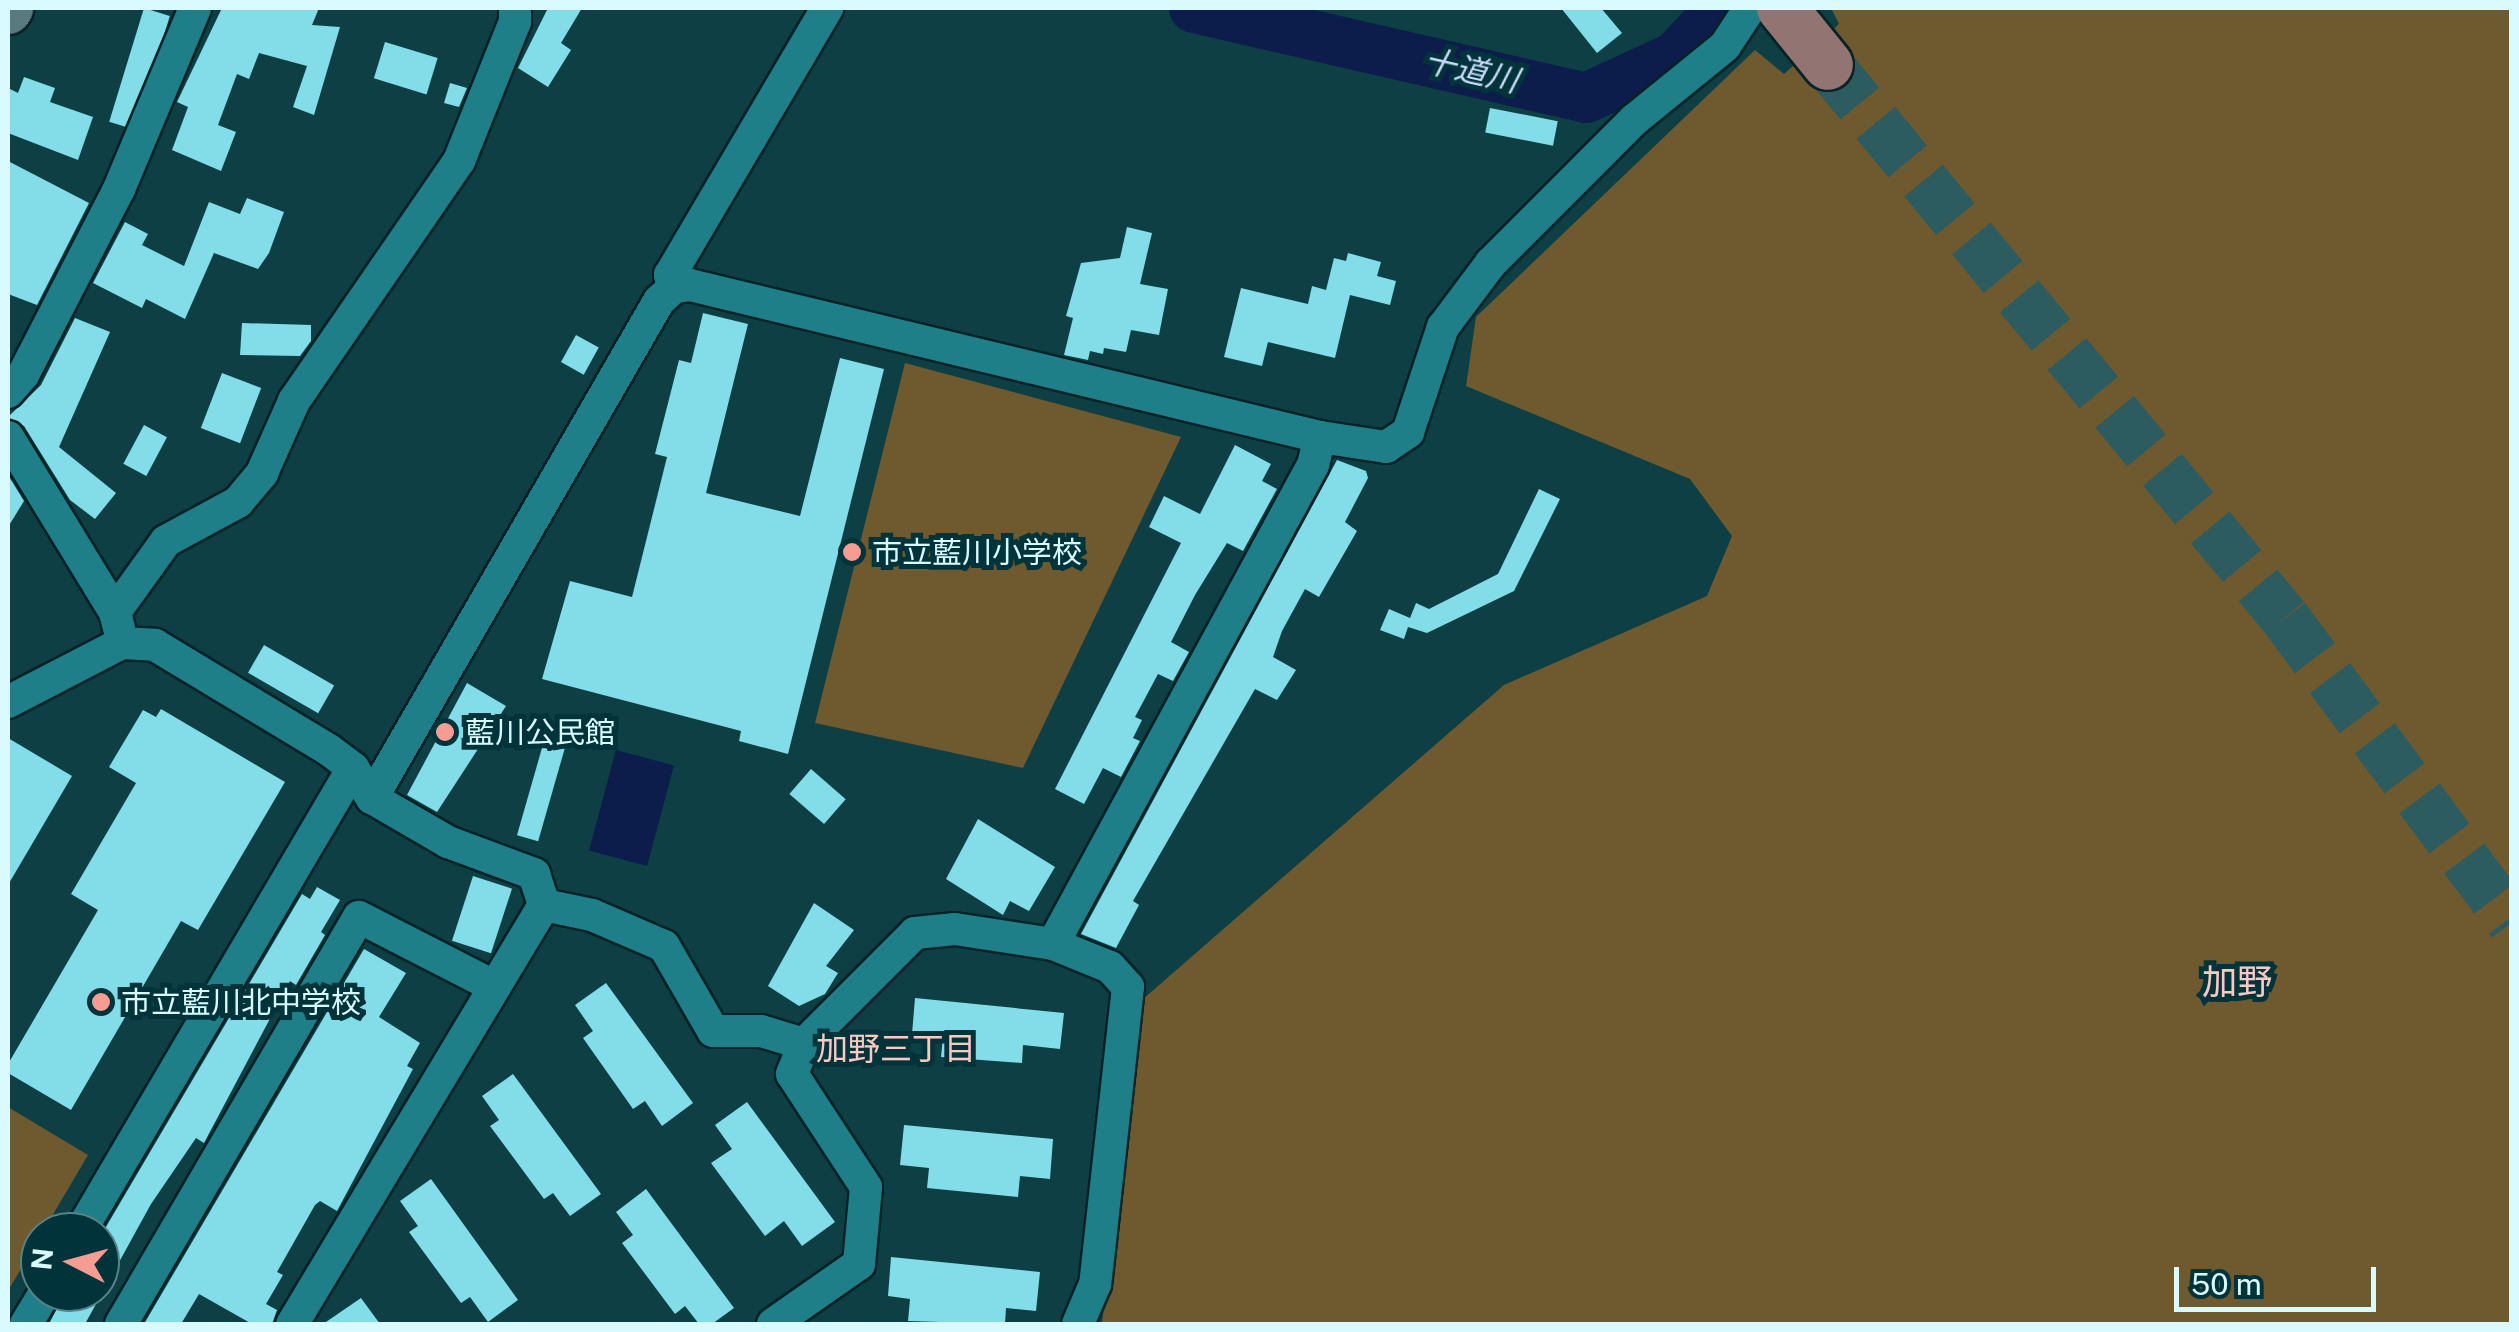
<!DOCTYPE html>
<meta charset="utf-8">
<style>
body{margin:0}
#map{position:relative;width:2519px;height:1332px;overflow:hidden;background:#0d3f44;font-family:"Public Sans","Noto Sans JP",sans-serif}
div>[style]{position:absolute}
.green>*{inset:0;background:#6e5a2e}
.water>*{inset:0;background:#0c1c4b;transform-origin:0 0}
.river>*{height:50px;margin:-25px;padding:0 25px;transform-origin:25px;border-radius:25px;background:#0c1c4b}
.building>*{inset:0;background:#82dde8;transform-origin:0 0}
.primary-tunnel>*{height:50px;margin-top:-25px;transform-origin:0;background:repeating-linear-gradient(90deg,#2c5b60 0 50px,transparent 0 75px)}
.roads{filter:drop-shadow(2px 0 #072327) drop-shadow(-2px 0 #072327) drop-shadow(0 2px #072327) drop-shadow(0 -2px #072327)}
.street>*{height:32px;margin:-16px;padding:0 16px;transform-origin:16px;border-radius:16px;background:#1f7f89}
.secondary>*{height:45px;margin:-22.5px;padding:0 22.5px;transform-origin:22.5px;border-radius:22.5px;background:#597a7e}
.primary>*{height:50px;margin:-25px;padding:0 25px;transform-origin:25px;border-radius:25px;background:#927473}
.dots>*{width:28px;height:28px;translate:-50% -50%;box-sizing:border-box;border:5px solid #00343a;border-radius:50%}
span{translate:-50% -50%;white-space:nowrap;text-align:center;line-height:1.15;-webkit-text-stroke:10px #00343a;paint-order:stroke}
.poi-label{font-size:30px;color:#d9fafe}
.left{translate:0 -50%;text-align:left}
.water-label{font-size:32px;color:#cbdafa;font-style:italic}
.neighbourhood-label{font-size:32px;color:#fcc8c2}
.quarter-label{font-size:35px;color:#fcc8c2}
.frame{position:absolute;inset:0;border:10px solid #d9fafe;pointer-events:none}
.north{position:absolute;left:20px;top:1212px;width:100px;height:100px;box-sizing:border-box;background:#00343a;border:2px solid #578388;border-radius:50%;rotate:276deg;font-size:28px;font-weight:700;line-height:40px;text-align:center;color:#d9fafe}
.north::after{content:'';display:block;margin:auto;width:35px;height:45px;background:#f59c93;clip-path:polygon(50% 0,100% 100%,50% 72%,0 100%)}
.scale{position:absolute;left:2174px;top:1267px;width:202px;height:45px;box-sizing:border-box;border:5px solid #d9fafe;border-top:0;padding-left:12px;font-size:30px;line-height:35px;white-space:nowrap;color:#d9fafe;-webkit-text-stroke:8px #00343a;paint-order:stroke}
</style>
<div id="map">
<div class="green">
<i style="clip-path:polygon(1831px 8px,2511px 8px,2511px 1324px,1102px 1324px,1135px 1006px,1504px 685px,1707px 596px,1732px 536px,1690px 479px,1466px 386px,1476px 317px,1755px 50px,1784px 74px,1839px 24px)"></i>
<i style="clip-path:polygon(905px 363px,1181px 437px,1023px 768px,815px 723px)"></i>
<i style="clip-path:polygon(8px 1107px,88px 1155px,8px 1291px)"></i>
</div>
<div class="water">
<i style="left:616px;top:750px;width:60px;height:104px;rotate:15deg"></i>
</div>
<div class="river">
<i style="left:1194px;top:8px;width:402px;rotate:12.9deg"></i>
<i style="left:1586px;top:98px;width:98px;rotate:-24.7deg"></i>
<i style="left:1675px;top:57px;width:67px;rotate:-46.8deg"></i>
</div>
<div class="building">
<i style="left:144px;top:8px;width:27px;height:119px;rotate:17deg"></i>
<i style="clip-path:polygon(222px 8px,319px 8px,312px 25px,340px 27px,314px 115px,293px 107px,307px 66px,259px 53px,249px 79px,237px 74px,218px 125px,236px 132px,221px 171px,172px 150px,188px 107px,177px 102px)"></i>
<i style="clip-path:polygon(548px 8px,582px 8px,561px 43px,571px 50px,548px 87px,518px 68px)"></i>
<i style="clip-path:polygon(1561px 8px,1601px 8px,1622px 33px,1597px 53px)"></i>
<i style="left:385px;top:42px;width:55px;height:38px;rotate:17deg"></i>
<i style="clip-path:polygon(24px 77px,55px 88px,50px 102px,93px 117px,78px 160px,8px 133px,8px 88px,18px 93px)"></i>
<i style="clip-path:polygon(450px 83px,467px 88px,459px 107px,444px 103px)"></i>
<i style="left:1490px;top:108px;width:69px;height:25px;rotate:11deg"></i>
<i style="clip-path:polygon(8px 161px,89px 203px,37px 305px,8px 294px)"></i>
<i style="clip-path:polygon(247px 198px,284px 212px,269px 253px,258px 269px,214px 253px,185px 319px,146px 299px,142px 308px,93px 283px,125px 222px,148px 234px,142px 245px,184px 266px,209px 202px,240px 214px)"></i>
<i style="clip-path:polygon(1127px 227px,1152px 233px,1140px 284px,1168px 289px,1159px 335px,1131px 330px,1126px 352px,1104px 348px,1103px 354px,1090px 351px,1088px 360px,1064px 355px,1073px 318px,1066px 316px,1081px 263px,1120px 258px)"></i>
<i style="clip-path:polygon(1348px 253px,1381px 262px,1377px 276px,1396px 281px,1390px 305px,1350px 295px,1335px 358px,1268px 342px,1262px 366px,1224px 357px,1241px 288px,1308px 304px,1312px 286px,1326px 290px,1334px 258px,1346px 261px)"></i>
<i style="clip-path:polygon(703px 313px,748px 324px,706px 493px,800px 516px,840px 358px,884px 369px,788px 754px,739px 741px,741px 731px,542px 679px,570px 581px,632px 597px,667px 457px,655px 454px,679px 360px,691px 363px)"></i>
<i style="clip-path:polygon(75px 318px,110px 332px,59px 447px,116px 493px,95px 519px,70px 500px,24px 426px,8px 417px,41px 385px)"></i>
<i style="clip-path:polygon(242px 323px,311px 325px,311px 341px,300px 356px,240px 355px)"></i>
<i style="left:576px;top:335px;width:26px;height:31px;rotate:29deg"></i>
<i style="left:222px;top:373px;width:42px;height:59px;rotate:21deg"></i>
<i style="left:144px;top:425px;width:26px;height:44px;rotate:28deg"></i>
<i style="clip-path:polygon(1235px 445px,1271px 464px,1262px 481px,1277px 489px,1243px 551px,1227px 543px,1195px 595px,1171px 642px,1189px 652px,1173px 681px,1158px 674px,1135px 717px,1142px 720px,1133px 738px,1140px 741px,1121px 777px,1103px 768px,1084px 804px,1055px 789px,1181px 543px,1149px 527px,1164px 496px,1200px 514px)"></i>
<i style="clip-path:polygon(1337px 460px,1366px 471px,1368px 478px,1345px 522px,1357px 531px,1319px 597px,1305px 589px,1282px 631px,1273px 657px,1296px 670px,1277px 700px,1255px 689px,1133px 901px,1139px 905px,1116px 948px,1081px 934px)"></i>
<i style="clip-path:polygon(8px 475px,24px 501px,8px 527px)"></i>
<i style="clip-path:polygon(1539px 489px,1560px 499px,1514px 591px,1427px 633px,1408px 627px,1404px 639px,1380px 630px,1389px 609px,1410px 618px,1416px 603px,1429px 609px,1498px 574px)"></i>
<i style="left:264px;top:645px;width:81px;height:32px;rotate:30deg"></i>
<i style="clip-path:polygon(467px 683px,506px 706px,437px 812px,407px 795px)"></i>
<i style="clip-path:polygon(161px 709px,285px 782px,198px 930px,181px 921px,71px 1110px,8px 1073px,8px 1064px,98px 910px,71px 894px,136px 783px,109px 767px,143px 710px,156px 717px)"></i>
<i style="clip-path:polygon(8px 738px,72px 776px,8px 885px)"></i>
<i style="left:544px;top:741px;width:22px;height:98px;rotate:16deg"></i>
<i style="left:811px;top:769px;width:46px;height:33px;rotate:41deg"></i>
<i style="clip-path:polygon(978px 819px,1055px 867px,1029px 911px,1010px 901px,1003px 915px,946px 879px)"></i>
<i style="left:473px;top:876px;width:41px;height:68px;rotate:18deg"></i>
<i style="clip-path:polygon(317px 887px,340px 900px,321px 932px,325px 935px,296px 985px,290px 981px,204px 1143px,196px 1138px,151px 1204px,85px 1324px,49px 1324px,65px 1292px,100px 1292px,100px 1237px,302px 894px,310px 899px)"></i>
<i style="clip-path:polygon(814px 903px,854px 930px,826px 966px,838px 973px,825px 994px,799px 1006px,768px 986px)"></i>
<i style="clip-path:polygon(364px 949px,406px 973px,379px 1017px,420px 1043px,407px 1066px,413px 1069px,337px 1211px,320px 1201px,315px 1205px,277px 1272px,283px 1275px,266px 1304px,277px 1310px,272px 1324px,252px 1324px,199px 1294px,181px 1324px,144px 1324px)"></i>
<i style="clip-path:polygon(606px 983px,693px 1103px,662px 1126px,645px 1101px,633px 1109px,583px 1038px,593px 1031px,575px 1005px)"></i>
<i style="clip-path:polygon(915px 998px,1064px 1013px,1060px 1049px,1023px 1045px,1022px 1063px,941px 1057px,943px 1037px,912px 1034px)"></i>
<i style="clip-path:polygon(513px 1074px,601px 1194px,570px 1216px,553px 1193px,544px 1199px,490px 1126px,499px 1120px,482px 1096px)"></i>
<i style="clip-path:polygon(747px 1102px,835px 1222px,802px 1246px,784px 1221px,765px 1236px,711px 1163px,732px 1149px,715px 1125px)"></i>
<i style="clip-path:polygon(904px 1125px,1053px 1139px,1050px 1179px,1020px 1176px,1018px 1197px,927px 1188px,929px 1168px,900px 1165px)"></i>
<i style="clip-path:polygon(431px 1179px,518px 1300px,488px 1322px,470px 1297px,461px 1303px,409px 1232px,418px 1226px,400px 1201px)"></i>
<i style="clip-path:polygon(646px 1189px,734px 1308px,712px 1324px,699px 1324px,685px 1306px,675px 1314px,622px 1243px,633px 1235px,616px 1212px)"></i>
<i style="clip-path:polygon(891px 1257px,1040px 1272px,1036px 1311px,1006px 1308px,1005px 1324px,908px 1321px,910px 1299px,888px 1296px)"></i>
<i style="clip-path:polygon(361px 1298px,380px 1324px,323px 1324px)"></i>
</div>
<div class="primary-tunnel">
<i style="left:1828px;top:65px;width:717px;rotate:50.43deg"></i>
<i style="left:2285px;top:618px;width:380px;rotate:53.3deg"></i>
</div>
<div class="roads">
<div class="street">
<i style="left:674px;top:287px;width:13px;rotate:-108deg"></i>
<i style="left:670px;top:275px;width:310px;rotate:-59.5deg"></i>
<i style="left:8px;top:392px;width:23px;rotate:-49deg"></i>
<i style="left:23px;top:375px;width:209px;rotate:-62.7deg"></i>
<i style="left:119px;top:189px;width:196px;rotate:-67.2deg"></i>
<i style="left:8px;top:437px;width:205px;rotate:58.6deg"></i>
<i style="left:115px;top:612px;width:16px;rotate:76deg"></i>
<i style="left:115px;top:612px;width:87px;rotate:-54.3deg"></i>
<i style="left:166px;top:541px;width:82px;rotate:-28.4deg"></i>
<i style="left:238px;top:502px;width:38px;rotate:-50deg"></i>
<i style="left:262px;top:473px;width:79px;rotate:-66deg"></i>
<i style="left:294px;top:401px;width:291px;rotate:-55.5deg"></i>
<i style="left:459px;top:161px;width:150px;rotate:-68.1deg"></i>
<i style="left:515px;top:22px;width:14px;rotate:-90deg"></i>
<i style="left:8px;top:702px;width:128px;rotate:-27.4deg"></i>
<i style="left:122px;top:643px;width:33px;rotate:3deg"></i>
<i style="left:155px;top:645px;width:203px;rotate:31.1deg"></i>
<i style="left:329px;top:750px;width:30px;rotate:37deg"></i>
<i style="left:353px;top:768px;width:36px;rotate:58deg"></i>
<i style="left:372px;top:798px;width:88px;rotate:30.1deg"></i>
<i style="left:448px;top:842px;width:92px;rotate:20.4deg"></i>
<i style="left:534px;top:874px;width:33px;rotate:72deg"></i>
<i style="left:544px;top:905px;width:489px;rotate:121deg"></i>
<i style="left:372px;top:798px;width:574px;rotate:-60deg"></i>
<i style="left:659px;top:301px;width:21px;rotate:-43deg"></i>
<i style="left:674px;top:287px;width:16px;rotate:-7deg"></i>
<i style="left:690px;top:285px;width:648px;rotate:13.56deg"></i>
<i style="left:1320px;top:437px;width:67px;rotate:8.6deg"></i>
<i style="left:1386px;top:447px;width:27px;rotate:-34deg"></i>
<i style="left:1408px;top:432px;width:111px;rotate:-71.6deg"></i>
<i style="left:1443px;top:327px;width:80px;rotate:-53.1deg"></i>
<i style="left:1491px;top:263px;width:202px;rotate:-45deg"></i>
<i style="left:1634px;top:120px;width:117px;rotate:-39.1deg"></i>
<i style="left:1725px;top:46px;width:45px;rotate:-56.7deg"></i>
<i style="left:544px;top:905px;width:49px;rotate:11.8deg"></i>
<i style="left:592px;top:915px;width:78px;rotate:23.3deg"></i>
<i style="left:664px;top:946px;width:98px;rotate:60deg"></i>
<i style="left:713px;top:1031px;width:48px"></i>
<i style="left:761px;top:1031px;width:45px;rotate:16.8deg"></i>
<i style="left:1053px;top:944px;width:545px;rotate:-61.51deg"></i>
<i style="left:1313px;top:465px;width:29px;rotate:-76deg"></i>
<i style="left:80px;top:1232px;width:538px;rotate:-59.53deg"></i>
<i style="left:26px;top:1324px;width:37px;rotate:-59deg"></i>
<i style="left:121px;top:1324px;width:471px;rotate:-59.7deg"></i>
<i style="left:359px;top:917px;width:151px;rotate:27.2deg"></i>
<i style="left:773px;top:1324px;width:105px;rotate:-34.9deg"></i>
<i style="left:859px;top:1264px;width:77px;rotate:-84.8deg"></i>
<i style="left:866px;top:1187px;width:135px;rotate:-123.2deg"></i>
<i style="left:792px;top:1074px;width:32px;rotate:-68deg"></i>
<i style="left:804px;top:1044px;width:157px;rotate:-45deg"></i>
<i style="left:915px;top:933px;width:40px;rotate:-5.7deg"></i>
<i style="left:955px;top:929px;width:99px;rotate:8.7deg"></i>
<i style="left:1053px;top:944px;width:61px;rotate:22deg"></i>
<i style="left:1110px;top:967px;width:27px;rotate:48deg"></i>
<i style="left:1128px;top:987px;width:299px;rotate:96.3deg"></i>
<i style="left:1095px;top:1284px;width:43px;rotate:113deg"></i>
</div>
<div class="secondary">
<i style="left:8px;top:11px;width:4px;rotate:-56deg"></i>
</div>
<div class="primary">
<i style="left:1782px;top:8px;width:73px;rotate:51.1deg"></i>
</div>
</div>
<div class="dots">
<i style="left:852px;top:552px;background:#f59c93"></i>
<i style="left:445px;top:732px;background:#f59c93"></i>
<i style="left:101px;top:1002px;background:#f59c93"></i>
</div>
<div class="poi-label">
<span class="left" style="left:872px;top:552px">市立藍川小学校</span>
<span class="left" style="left:465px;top:732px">藍川公民館</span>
<span class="left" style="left:121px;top:1002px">市立藍川北中学校</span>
</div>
<div class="water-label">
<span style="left:1471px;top:71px;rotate:13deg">十道川</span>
</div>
<div class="neighbourhood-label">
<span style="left:896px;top:1049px">加野三丁目</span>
</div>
<div class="quarter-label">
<span style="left:2237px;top:982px">加野</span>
</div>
<div class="frame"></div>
<div class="north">N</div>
<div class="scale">50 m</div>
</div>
